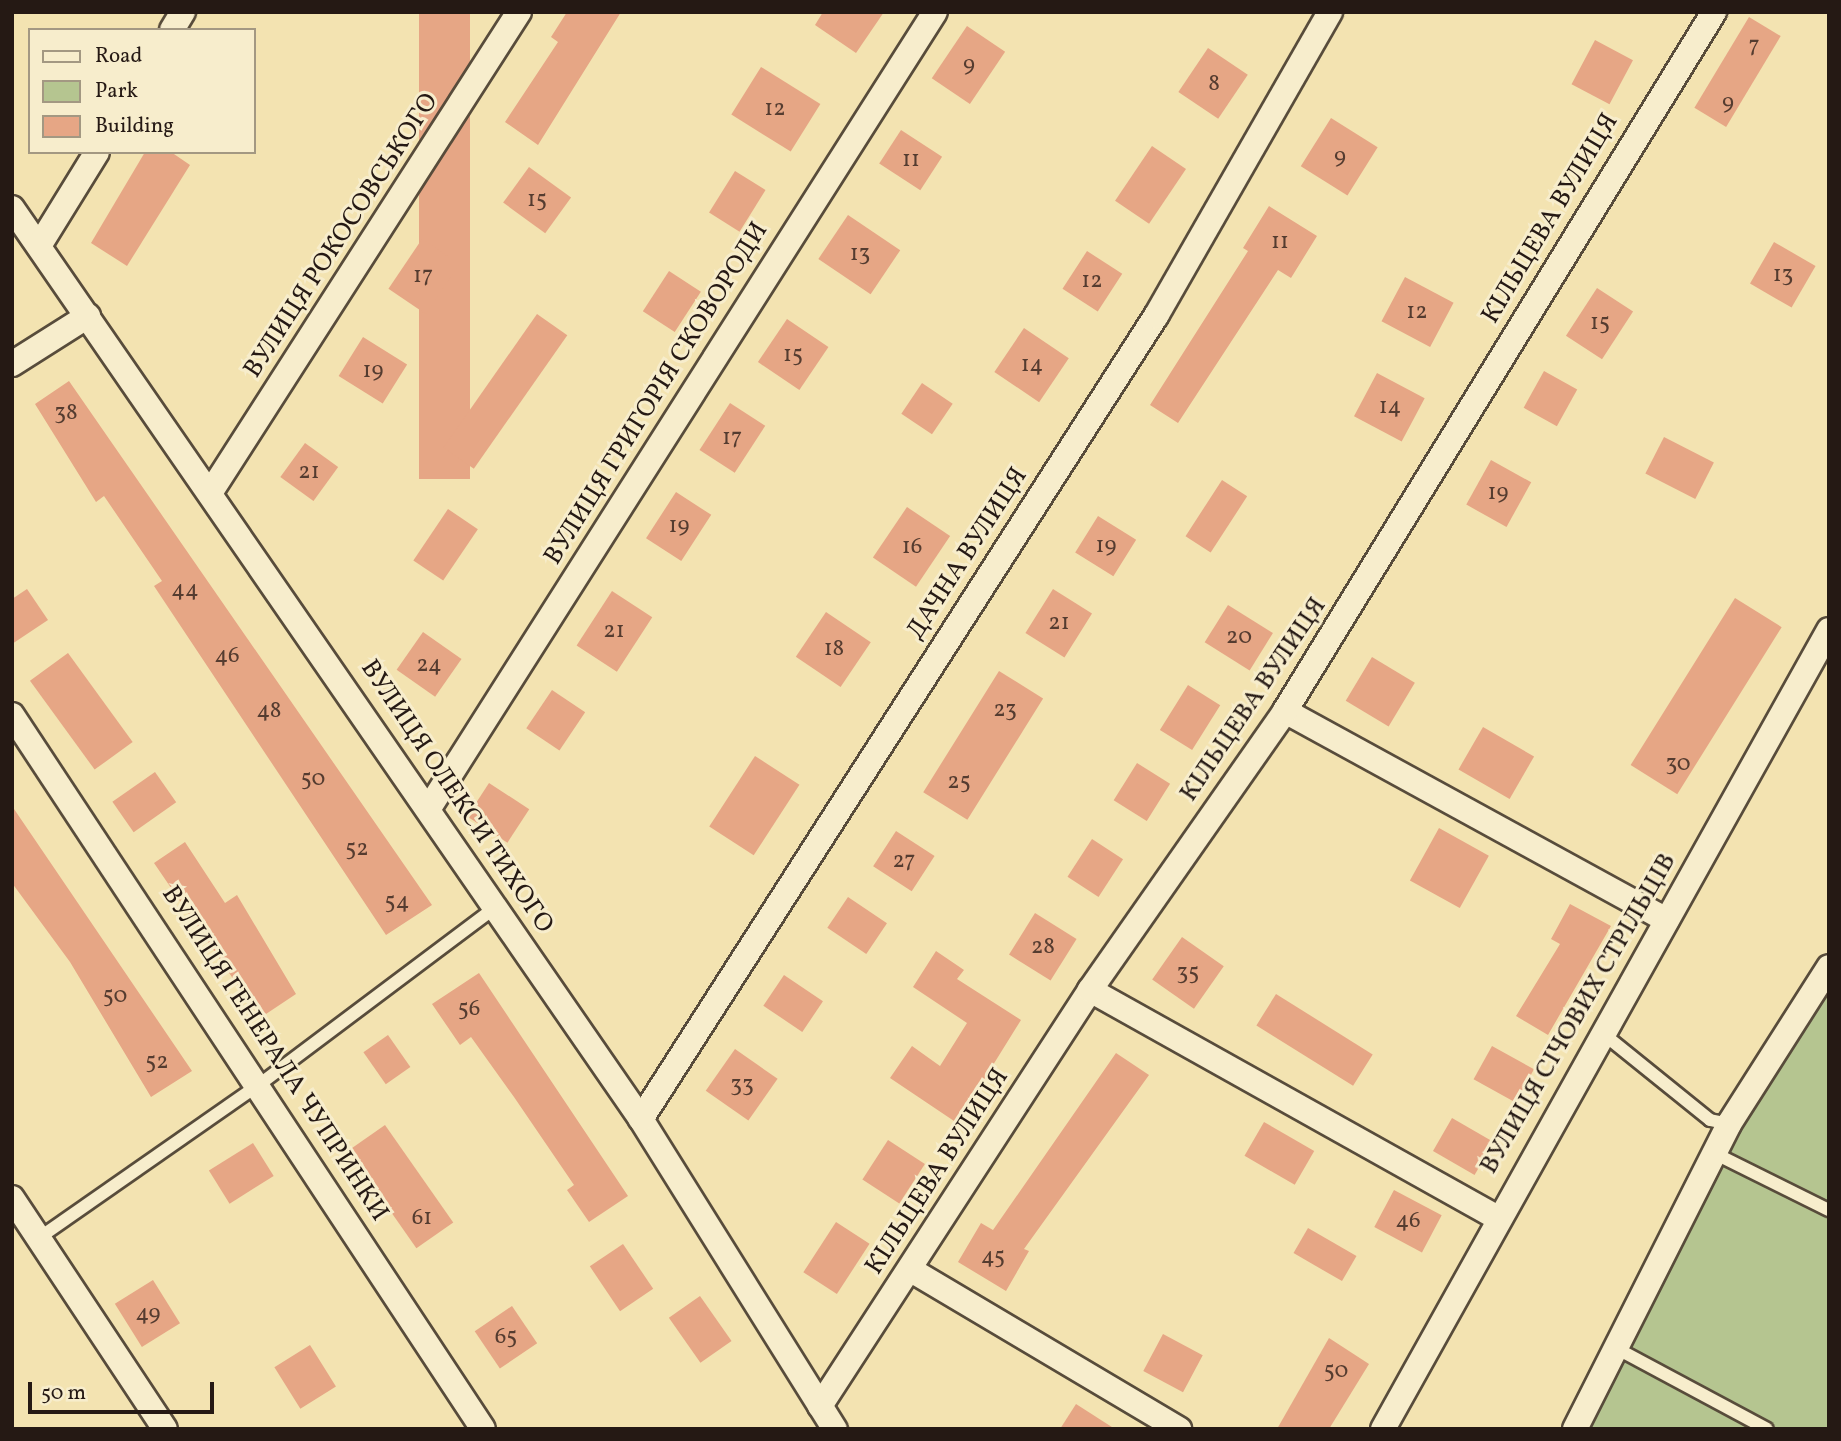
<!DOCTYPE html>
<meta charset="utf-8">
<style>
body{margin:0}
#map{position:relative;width:1841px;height:1441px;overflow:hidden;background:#f3e3b1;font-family:Vollkorn,serif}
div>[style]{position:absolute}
.green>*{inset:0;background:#b5c590}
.building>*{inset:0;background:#e6a685;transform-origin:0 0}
.roads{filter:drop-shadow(2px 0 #584c3b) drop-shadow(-2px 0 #584c3b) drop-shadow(0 2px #584c3b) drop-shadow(0 -2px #584c3b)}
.lane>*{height:12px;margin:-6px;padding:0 6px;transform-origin:6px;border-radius:6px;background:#f7edcc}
.street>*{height:24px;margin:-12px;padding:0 12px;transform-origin:12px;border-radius:12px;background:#f7edcc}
span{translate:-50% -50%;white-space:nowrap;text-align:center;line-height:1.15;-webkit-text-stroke:6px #f7edcc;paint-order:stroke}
.number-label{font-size:23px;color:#553c30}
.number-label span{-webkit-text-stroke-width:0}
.street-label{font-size:26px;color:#251914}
.frame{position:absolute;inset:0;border:14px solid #251914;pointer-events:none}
.legend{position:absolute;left:28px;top:28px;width:228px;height:126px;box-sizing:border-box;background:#f7edcc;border:2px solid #a39882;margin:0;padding:9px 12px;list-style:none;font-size:21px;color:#251914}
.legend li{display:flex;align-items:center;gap:14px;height:35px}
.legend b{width:35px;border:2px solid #a39882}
.scale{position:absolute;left:28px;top:1382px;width:186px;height:32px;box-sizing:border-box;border:4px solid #251914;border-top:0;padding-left:9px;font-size:21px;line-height:24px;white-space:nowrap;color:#251914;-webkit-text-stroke:5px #f7edcc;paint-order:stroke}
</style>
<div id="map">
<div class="green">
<i style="clip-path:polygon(1829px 970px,1829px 1429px,1585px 1429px,1769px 1071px)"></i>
</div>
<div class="building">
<i style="left:419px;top:12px;width:51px;height:467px"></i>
<i style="clip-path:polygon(567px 12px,621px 12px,538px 145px,505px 122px,558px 42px,551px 37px)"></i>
<i style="clip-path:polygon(823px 12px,884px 12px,856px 53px,815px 25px)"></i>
<i style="left:1749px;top:17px;width:37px;height:106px;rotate:31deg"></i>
<i style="left:967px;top:26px;width:46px;height:63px;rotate:34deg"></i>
<i style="left:1595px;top:40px;width:43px;height:50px;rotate:28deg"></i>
<i style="left:1208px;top:48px;width:48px;height:53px;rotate:34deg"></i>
<i style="left:761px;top:67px;width:70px;height:56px;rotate:32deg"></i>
<i style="left:1331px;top:118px;width:55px;height:57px;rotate:32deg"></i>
<i style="left:901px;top:130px;width:49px;height:40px;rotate:33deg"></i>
<i style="left:1152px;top:146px;width:41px;height:66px;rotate:34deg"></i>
<i style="clip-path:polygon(145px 152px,171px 152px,190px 165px,127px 266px,91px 243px)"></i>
<i style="left:529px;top:167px;width:52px;height:44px;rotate:36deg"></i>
<i style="left:735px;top:171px;width:36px;height:49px;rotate:32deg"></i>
<i style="clip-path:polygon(1269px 206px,1317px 236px,1291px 278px,1278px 270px,1178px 423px,1150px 405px,1248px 251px,1243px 248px)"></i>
<i style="left:848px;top:215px;width:63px;height:53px;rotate:34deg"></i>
<i style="left:422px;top:239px;width:45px;height:60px;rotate:34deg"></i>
<i style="left:1774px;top:242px;width:48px;height:48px;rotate:30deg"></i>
<i style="left:1087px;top:251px;width:42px;height:45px;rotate:33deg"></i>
<i style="left:669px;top:271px;width:38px;height:48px;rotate:33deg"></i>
<i style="left:1405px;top:277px;width:55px;height:50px;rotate:28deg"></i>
<i style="left:1597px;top:288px;width:43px;height:57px;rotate:33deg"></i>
<i style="left:537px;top:314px;width:37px;height:163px;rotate:35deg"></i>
<i style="left:787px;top:319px;width:50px;height:52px;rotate:34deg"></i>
<i style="left:1024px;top:328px;width:54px;height:53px;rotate:34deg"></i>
<i style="left:363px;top:337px;width:52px;height:46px;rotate:32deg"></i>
<i style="left:1544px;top:371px;width:38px;height:42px;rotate:29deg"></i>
<i style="left:1377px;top:373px;width:54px;height:49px;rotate:28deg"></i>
<i style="clip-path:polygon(69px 381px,432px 905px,386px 935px,154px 586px,162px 581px,104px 496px,96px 502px,35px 404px)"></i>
<i style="left:922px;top:383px;width:37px;height:37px;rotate:34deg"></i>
<i style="left:730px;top:403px;width:42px;height:56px;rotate:33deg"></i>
<i style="left:1664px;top:437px;width:56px;height:41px;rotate:27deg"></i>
<i style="left:305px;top:443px;width:41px;height:42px;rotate:36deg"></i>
<i style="left:1491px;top:460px;width:46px;height:51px;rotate:29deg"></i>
<i style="left:1222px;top:480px;width:30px;height:67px;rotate:33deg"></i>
<i style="left:676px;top:492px;width:42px;height:55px;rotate:33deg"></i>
<i style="left:907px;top:507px;width:52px;height:61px;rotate:34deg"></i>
<i style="left:448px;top:509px;width:36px;height:62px;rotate:34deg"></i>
<i style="left:1098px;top:516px;width:45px;height:43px;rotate:32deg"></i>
<i style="clip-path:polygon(27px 589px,48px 620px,12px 644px,12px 599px)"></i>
<i style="left:1053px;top:589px;width:46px;height:52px;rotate:32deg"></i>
<i style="left:612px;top:591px;width:48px;height:65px;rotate:33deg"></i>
<i style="left:1735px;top:598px;width:55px;height:197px;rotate:32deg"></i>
<i style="left:1228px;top:605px;width:53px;height:44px;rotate:32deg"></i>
<i style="left:826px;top:612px;width:54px;height:54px;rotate:34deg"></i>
<i style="left:423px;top:632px;width:47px;height:46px;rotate:35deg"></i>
<i style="left:68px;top:653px;width:110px;height:47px;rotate:54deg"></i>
<i style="left:1372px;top:657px;width:50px;height:51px;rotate:31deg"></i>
<i style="left:999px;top:671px;width:52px;height:143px;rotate:32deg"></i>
<i style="left:1188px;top:685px;width:38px;height:53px;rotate:32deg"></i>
<i style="left:552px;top:690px;width:40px;height:46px;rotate:34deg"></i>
<i style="left:1483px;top:727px;width:59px;height:49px;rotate:30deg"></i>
<i style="left:755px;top:756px;width:53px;height:84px;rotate:33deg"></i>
<i style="left:1137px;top:763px;width:39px;height:44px;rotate:32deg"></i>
<i style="left:155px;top:772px;width:37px;height:52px;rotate:55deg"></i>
<i style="left:489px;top:783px;width:48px;height:40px;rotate:33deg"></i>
<i style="clip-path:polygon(12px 806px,192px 1071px,151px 1097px,70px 962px,12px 883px)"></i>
<i style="left:1439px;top:828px;width:57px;height:60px;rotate:29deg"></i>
<i style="left:896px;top:831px;width:46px;height:42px;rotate:33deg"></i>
<i style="left:1092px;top:839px;width:37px;height:45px;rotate:33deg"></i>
<i style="clip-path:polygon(185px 842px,225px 903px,237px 895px,296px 994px,260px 1018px,154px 863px)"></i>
<i style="left:848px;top:897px;width:47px;height:37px;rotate:34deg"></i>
<i style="clip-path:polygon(1570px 904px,1611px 926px,1548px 1035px,1516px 1016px,1560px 944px,1551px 939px)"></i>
<i style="left:1035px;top:913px;width:49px;height:49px;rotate:32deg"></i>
<i style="left:1182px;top:937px;width:51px;height:52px;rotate:35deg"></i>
<i style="clip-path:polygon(936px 951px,964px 970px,957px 979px,1021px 1020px,957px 1123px,890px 1078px,912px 1046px,940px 1066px,967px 1023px,913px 987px)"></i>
<i style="clip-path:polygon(479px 973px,628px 1196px,589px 1222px,567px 1190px,574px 1185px,514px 1097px,471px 1037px,460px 1045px,432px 1004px)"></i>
<i style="left:784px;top:975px;width:47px;height:37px;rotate:34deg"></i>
<i style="left:1276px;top:994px;width:114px;height:37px;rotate:32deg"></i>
<i style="left:388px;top:1035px;width:39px;height:30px;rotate:55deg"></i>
<i style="left:1492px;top:1046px;width:48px;height:38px;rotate:29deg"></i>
<i style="left:735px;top:1049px;width:52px;height:51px;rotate:35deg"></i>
<i style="clip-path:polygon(1116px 1053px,1149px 1075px,1024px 1249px,1029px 1251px,1006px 1291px,958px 1262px,981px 1223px,993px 1230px)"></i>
<i style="left:1452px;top:1118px;width:48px;height:38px;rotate:30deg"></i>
<i style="left:1264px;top:1122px;width:58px;height:39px;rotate:30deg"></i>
<i style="left:385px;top:1125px;width:119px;height:45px;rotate:55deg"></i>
<i style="left:888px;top:1140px;width:44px;height:47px;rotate:33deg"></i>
<i style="left:253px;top:1143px;width:39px;height:52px;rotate:58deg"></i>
<i style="left:1394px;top:1190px;width:54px;height:42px;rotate:28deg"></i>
<i style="left:836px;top:1222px;width:40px;height:60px;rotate:33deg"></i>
<i style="left:1308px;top:1228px;width:56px;height:29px;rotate:30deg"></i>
<i style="left:623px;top:1244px;width:54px;height:40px;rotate:56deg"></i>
<i style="left:153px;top:1280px;width:51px;height:45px;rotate:58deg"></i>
<i style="left:700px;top:1296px;width:55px;height:38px;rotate:55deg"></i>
<i style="left:512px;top:1306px;width:45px;height:45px;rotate:56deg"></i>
<i style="left:1163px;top:1334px;width:45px;height:42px;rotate:28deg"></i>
<i style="clip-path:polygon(1329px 1338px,1369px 1364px,1329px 1429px,1277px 1429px)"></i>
<i style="left:310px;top:1345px;width:49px;height:42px;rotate:58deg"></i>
<i style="clip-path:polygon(1076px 1404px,1115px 1429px,1060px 1429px)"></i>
</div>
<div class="roads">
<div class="lane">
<i style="left:1601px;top:1032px;width:140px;rotate:38.9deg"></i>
<i style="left:1710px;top:1120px;width:19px;rotate:12deg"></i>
<i style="left:1718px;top:1155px;width:124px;rotate:26.4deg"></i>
<i style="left:39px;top:1238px;width:269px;rotate:-34.9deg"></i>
<i style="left:260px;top:1084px;width:293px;rotate:-36.9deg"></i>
<i style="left:1616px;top:1348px;width:171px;rotate:28.2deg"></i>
</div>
<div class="street">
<i style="left:172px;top:30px;width:21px;rotate:-59deg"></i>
<i style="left:12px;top:208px;width:1107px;rotate:55.38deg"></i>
<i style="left:641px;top:1119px;width:366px;rotate:58deg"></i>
<i style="left:39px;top:246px;width:110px;rotate:-58.3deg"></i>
<i style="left:12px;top:364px;width:90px;rotate:-32.3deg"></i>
<i style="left:212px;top:490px;width:568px;rotate:-57.29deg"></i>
<i style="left:1285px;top:711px;width:435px;rotate:28.7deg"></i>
<i style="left:12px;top:715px;width:855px;rotate:56.59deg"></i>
<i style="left:429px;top:808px;width:943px;rotate:-57.56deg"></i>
<i style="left:1090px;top:990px;width:466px;rotate:29.2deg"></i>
<i style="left:641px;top:1119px;width:954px;rotate:-57.33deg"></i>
<i style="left:1156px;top:316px;width:350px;rotate:-60.2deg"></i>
<i style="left:12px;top:1198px;width:277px;rotate:56.5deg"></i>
<i style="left:911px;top:1270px;width:312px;rotate:30.7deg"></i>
<i style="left:820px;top:1406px;width:496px;rotate:-57deg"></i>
<i style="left:1090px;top:990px;width:340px;rotate:-55deg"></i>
<i style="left:1285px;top:711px;width:820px;rotate:-58.46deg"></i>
<i style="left:1383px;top:1429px;width:915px;rotate:-60.83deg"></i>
<i style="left:1575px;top:1429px;width:342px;rotate:-63.2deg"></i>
<i style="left:1729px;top:1124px;width:186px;rotate:-57.5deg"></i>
</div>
</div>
<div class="number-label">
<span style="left:1754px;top:46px">7</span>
<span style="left:969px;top:65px">9</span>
<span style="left:1214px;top:84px">8</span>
<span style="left:1728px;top:103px">9</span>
<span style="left:775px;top:109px">12</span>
<span style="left:1340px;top:157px">9</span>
<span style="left:911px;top:160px">11</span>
<span style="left:537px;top:200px">15</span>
<span style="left:1280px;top:242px">11</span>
<span style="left:860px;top:254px">13</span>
<span style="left:1783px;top:275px">13</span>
<span style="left:423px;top:276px">17</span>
<span style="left:1092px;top:281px">12</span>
<span style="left:1417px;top:312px">12</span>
<span style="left:1600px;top:323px">15</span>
<span style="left:793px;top:355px">15</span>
<span style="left:1032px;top:365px">14</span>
<span style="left:373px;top:371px">19</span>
<span style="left:1390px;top:407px">14</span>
<span style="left:66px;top:413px">38</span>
<span style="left:732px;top:438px">17</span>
<span style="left:309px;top:472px">21</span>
<span style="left:1498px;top:493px">19</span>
<span style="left:679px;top:526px">19</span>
<span style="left:1106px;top:546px">19</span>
<span style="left:912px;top:547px">16</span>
<span style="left:185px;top:590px">44</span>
<span style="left:1059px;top:623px">21</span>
<span style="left:614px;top:631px">21</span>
<span style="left:1239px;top:637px">20</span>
<span style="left:834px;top:649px">18</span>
<span style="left:227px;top:656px">46</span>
<span style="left:429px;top:665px">24</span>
<span style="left:1005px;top:710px">23</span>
<span style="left:269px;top:711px">48</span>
<span style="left:1678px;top:764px">30</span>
<span style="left:313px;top:779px">50</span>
<span style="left:959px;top:782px">25</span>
<span style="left:357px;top:849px">52</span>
<span style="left:904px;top:861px">27</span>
<span style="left:397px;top:902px">54</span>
<span style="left:1043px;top:947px">28</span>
<span style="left:1188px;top:973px">35</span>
<span style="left:115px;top:996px">50</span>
<span style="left:469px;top:1009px">56</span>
<span style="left:157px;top:1062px">52</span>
<span style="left:742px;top:1085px">33</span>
<span style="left:422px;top:1218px">61</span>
<span style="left:1408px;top:1221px">46</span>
<span style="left:993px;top:1257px">45</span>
<span style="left:148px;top:1314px">49</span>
<span style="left:506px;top:1337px">65</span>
<span style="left:1336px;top:1371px">50</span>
</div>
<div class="street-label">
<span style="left:1551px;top:219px;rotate:-59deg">КІЛЬЦЕВА ВУЛИЦЯ</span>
<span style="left:342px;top:236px;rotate:-57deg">ВУЛИЦЯ РОКОСОВСЬКОГО</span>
<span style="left:657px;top:394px;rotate:-58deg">ВУЛИЦЯ ГРИГОРІЯ СКОВОРОДИ</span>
<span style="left:968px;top:554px;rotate:-57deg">ДАЧНА ВУЛИЦЯ</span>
<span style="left:1254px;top:700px;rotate:-56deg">КІЛЬЦЕВА ВУЛИЦЯ</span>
<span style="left:456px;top:797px;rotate:56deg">ВУЛИЦЯ ОЛЕКСИ ТИХОГО</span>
<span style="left:1579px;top:1014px;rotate:-60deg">ВУЛИЦЯ СІЧОВИХ СТРІЛЬЦІВ</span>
<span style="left:274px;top:1054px;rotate:57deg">ВУЛИЦЯ ГЕНЕРАЛА ЧУПРИНКИ</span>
<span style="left:938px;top:1172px;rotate:-57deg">КІЛЬЦЕВА ВУЛИЦЯ</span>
</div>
<div class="frame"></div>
<ul class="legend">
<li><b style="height:9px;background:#f7edcc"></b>Road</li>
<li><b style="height:19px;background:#b5c590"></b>Park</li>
<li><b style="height:19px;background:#e6a685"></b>Building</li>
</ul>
<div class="scale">50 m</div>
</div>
